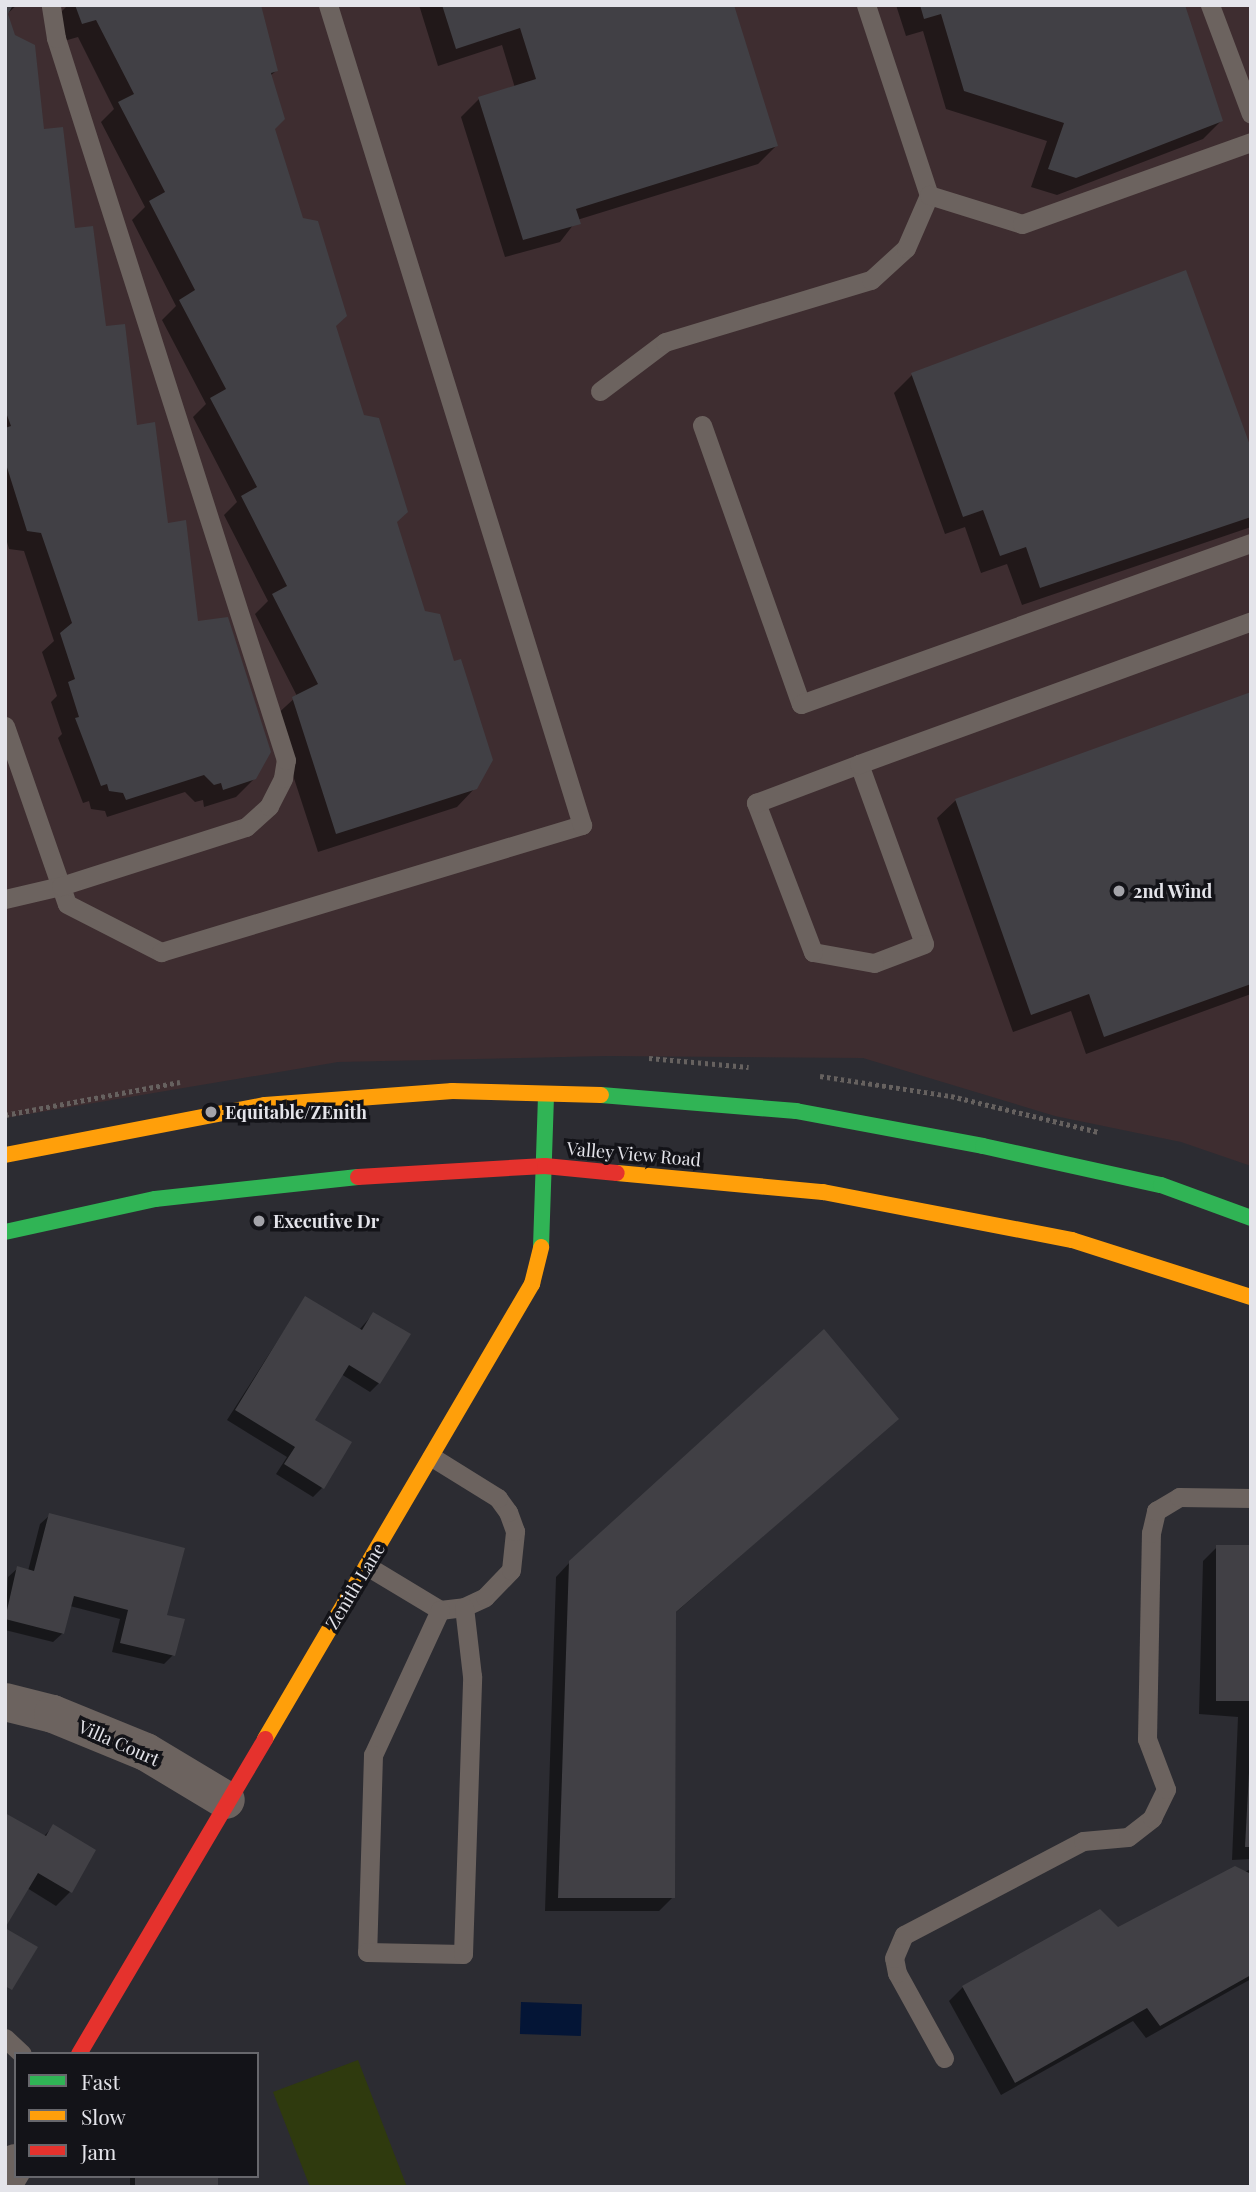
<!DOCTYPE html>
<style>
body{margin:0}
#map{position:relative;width:1256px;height:2192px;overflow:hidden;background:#2c2c32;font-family:"Playfair Display",serif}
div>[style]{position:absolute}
.commercial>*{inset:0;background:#3e2d30}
.green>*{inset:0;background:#2f3a0e}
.water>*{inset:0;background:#041536;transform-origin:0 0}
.shadow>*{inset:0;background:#0007;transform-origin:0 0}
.building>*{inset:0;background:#414045;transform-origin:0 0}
.path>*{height:4.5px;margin-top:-2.25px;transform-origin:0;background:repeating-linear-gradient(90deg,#66615f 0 3.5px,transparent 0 7px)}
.lane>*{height:19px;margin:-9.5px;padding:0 9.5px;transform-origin:9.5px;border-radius:9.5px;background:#6c635f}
.street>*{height:38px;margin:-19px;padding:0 19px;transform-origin:19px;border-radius:19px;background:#6c635f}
.fast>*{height:16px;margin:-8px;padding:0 8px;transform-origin:8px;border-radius:8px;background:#30b455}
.slow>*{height:16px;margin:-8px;padding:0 8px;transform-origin:8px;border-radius:8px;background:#ff9f0a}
.jam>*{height:16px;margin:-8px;padding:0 8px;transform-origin:8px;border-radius:8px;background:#e5322d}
.dots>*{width:19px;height:19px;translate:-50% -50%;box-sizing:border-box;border:4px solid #131318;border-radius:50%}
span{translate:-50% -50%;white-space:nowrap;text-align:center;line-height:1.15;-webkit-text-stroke:7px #131318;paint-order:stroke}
.poi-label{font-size:18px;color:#e4e4ea;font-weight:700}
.left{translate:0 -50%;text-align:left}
.street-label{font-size:18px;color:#e4e4ea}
.frame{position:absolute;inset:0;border:7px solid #e4e4ea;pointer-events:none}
.legend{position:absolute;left:14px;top:2052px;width:245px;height:126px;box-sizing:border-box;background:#131318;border:2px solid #67676c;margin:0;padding:9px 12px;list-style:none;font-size:21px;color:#e4e4ea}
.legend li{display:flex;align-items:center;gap:14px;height:35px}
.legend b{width:35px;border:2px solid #67676c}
</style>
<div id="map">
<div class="commercial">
<i style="clip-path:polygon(5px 5px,1251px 5px,1251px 1166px,1181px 1142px,1055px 1116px,863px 1058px,608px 1056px,338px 1062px,5px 1118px)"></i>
</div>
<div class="green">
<i style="clip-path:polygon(358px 2060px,407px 2187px,310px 2187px,273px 2092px)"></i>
</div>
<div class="water">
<i style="left:521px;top:2002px;width:61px;height:32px;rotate:2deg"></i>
</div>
<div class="shadow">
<i style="clip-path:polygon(5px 5px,17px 5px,7px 14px,197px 623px,255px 778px,236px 797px,204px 807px,203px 800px,195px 802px,185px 792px,107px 817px,105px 811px,91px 809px,89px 801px,83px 803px,58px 738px,62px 734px,51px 702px,57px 696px,42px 652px,54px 641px,24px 551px,9px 549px,5px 535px)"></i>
<i style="clip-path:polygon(68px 5px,259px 5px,276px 71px,270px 76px,273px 129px,475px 788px,457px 807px,318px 852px,274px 717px,297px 696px,255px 614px,268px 601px,224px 515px,237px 502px,193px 417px,206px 404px,162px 320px,176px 306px,132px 220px,145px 207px,101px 122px,114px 109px,78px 37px,64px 41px,55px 18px)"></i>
<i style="clip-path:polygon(419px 5px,732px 5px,776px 146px,758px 164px,577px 220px,560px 242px,505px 257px,461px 117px,479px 99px,515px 88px,502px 45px,438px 66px)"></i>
<i style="clip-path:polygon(896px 5px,1182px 5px,1221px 121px,1203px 139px,1057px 195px,1031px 187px,1047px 141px,946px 109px,923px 31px,906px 36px)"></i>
<i style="clip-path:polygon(912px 375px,1251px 454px,1251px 527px,1022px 605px,1007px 564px,981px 573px,965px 527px,945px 534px,894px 393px)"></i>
<i style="clip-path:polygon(1251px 694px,1251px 994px,1086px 1054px,1071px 1011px,1013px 1032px,937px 818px,956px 800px)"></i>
<i style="clip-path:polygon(305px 1298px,359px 1330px,373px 1314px,379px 1383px,370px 1392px,341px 1374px,313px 1421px,322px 1488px,313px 1497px,276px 1474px,287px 1457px,227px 1420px)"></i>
<i style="clip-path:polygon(897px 1419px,674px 1614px,673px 1897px,659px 1911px,545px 1911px,556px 1577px,570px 1562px)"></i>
<i style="clip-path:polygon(50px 1515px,165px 1616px,173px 1655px,164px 1664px,112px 1652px,120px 1619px,70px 1606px,63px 1633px,53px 1642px,5px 1630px,8px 1577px,18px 1568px,28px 1571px,40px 1524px)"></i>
<i style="clip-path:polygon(1251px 1546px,1251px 1859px,1232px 1860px,1238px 1717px,1199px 1714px,1203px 1561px,1217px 1547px)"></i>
<i style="clip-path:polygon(53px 1827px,70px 1892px,56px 1906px,27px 1888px,43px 1837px)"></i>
<i style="clip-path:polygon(1251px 1869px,1251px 1979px,1146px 2038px,1133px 2021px,1001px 2095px,949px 2001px,963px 1987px,1117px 1929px)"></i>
<i style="left:130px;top:2176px;width:86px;height:13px"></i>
</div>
<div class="building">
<i style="clip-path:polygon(5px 5px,13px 5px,8px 14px,15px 35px,35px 45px,44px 129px,63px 127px,75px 228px,93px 226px,106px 326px,125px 324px,137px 425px,155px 422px,168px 523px,186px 520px,198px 621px,228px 617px,271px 752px,256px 779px,223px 790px,221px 783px,214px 785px,204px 775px,126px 800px,123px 793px,109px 791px,107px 784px,101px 786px,75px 718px,79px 717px,68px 682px,75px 679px,60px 633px,72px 623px,41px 533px,27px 531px,5px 461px,5px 428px,11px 426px,5px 410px)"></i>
<i style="clip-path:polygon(75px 5px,261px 5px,278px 71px,271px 73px,285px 119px,275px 129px,303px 218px,318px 221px,347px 316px,336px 326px,364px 415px,379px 418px,408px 512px,397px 522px,425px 611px,440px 614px,454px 661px,461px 659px,493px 760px,477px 789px,336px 834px,292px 697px,318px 684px,272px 594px,287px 586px,241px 496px,257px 487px,210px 398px,226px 389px,179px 300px,195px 290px,149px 201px,165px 192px,118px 102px,134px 94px,96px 20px,82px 24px)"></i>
<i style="clip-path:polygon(442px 5px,734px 5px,778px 146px,576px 209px,581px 224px,523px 240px,478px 97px,536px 79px,520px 28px,456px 49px)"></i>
<i style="clip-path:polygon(920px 5px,1185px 5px,1223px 121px,1076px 178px,1048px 169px,1064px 123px,964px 91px,941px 14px,924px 19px)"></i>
<i style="clip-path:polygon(1186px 270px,1251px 448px,1251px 517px,1040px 588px,1026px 547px,1000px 556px,983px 510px,963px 517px,911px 373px)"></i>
<i style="clip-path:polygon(1251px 692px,1251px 984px,1104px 1037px,1089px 994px,1031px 1015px,955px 799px)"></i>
<i style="clip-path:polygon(305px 1296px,362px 1330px,373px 1312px,411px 1334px,380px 1384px,349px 1365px,315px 1420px,352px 1442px,324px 1489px,284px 1464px,295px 1447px,235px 1410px)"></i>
<i style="clip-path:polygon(824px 1329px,899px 1419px,676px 1612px,675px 1898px,558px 1898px,569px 1561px)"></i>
<i style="clip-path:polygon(49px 1513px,185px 1548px,167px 1615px,185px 1619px,175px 1656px,120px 1643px,128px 1610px,74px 1596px,64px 1634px,5px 1619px,17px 1566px,34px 1571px)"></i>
<i style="left:1216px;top:1545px;width:35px;height:156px"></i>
<i style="clip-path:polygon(1249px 1773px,1251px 1847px,1245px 1847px)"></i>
<i style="clip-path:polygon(5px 1813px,46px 1836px,53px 1824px,96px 1850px,72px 1893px,38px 1873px,5px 1928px)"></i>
<i style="clip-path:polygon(1235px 1866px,1251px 1874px,1251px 1975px,1160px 2026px,1147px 2008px,1015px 2083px,962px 1986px,1100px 1909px,1118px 1927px)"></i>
<i style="clip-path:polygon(5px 1928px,38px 1947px,12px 1990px,5px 1986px)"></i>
<i style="left:135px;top:2176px;width:83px;height:13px"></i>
</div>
<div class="path">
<i style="left:649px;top:1058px;width:100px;rotate:5.1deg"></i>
<i style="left:820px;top:1076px;width:133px;rotate:8.7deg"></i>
<i style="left:951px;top:1096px;width:152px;rotate:13.7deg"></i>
<i style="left:5px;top:1115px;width:178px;rotate:-10.7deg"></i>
</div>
<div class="lane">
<i style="left:866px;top:5px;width:200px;rotate:71.7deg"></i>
<i style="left:1210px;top:5px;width:116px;rotate:69.4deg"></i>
<i style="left:600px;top:391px;width:81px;rotate:-37deg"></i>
<i style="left:665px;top:342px;width:215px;rotate:-16.8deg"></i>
<i style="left:871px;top:280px;width:47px;rotate:-42.4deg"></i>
<i style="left:906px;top:248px;width:58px;rotate:-66.5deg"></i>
<i style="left:929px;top:195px;width:97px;rotate:17.3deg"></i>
<i style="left:1022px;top:224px;width:243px;rotate:-19.7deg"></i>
<i style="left:702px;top:425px;width:296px;rotate:70.5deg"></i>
<i style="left:801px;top:704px;width:478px;rotate:-19.7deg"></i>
<i style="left:5px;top:726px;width:188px;rotate:70.8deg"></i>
<i style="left:67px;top:904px;width:106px;rotate:27.1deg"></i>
<i style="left:161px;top:952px;width:440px;rotate:-16.8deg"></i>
<i style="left:582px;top:825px;width:858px;rotate:-107.21deg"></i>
<i style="left:859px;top:764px;width:191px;rotate:70.1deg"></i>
<i style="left:924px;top:944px;width:53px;rotate:159.2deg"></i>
<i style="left:874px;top:963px;width:62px;rotate:-169.8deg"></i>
<i style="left:813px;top:952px;width:160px;rotate:-110.9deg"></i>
<i style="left:756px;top:803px;width:110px;rotate:-20.7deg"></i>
<i style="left:859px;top:764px;width:417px;rotate:-20deg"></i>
<i style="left:5px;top:899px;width:57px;rotate:-13.1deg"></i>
<i style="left:61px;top:886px;width:194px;rotate:-17.7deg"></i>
<i style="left:246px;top:827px;width:31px;rotate:-42deg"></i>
<i style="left:269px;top:806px;width:31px;rotate:-63deg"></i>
<i style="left:283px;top:778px;width:18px;rotate:-81deg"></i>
<i style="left:286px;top:760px;width:758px;rotate:-107.67deg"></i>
<i style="left:56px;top:38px;width:33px;rotate:-99deg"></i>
<i style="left:367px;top:1566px;width:85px;rotate:31.1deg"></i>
<i style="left:440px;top:1610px;width:24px;rotate:-7deg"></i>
<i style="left:464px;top:1607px;width:23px;rotate:-25deg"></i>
<i style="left:485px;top:1597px;width:37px;rotate:-46deg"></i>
<i style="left:511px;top:1570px;width:39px;rotate:-84deg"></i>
<i style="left:515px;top:1531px;width:20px;rotate:-110deg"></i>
<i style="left:508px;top:1512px;width:17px;rotate:-126deg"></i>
<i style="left:498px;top:1498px;width:78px;rotate:-148.2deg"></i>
<i style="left:440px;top:1610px;width:160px;rotate:114.8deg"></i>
<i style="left:373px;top:1755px;width:197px;rotate:91.7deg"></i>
<i style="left:367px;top:1952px;width:96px;rotate:1.2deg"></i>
<i style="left:463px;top:1954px;width:278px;rotate:-88.1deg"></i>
<i style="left:472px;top:1676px;width:69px;rotate:-96.6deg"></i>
<i style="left:5px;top:2038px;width:23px;rotate:43deg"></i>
<i style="left:944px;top:2058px;width:97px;rotate:-118.9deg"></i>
<i style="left:897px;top:1973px;width:15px;rotate:-101deg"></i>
<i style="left:894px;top:1958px;width:25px;rotate:-67deg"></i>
<i style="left:904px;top:1935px;width:202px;rotate:-27.7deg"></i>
<i style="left:1083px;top:1841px;width:45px;rotate:-5.1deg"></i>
<i style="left:1128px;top:1837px;width:31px;rotate:-38deg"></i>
<i style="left:1152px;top:1818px;width:32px;rotate:-64deg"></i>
<i style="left:1166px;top:1789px;width:53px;rotate:-110.8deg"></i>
<i style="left:1147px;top:1739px;width:206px;rotate:-88.9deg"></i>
<i style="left:1151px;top:1533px;width:23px;rotate:-77deg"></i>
<i style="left:1156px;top:1511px;width:27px;rotate:-31deg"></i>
<i style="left:1179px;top:1497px;width:72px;rotate:0.8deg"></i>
</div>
<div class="street">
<i style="left:5px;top:1702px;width:49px;rotate:14deg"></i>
<i style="left:53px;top:1714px;width:100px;rotate:22.2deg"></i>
<i style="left:146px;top:1752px;width:93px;rotate:31deg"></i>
<i style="left:5px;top:2181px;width:21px;rotate:-59deg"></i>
</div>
<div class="fast">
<i style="left:601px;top:1095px;width:196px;rotate:4.7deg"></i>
<i style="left:796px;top:1111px;width:190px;rotate:10.6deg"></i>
<i style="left:983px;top:1146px;width:182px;rotate:12.4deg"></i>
<i style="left:1161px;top:1185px;width:96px;rotate:20.1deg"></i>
<i style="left:5px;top:1232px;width:154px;rotate:-12.4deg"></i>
<i style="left:155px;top:1199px;width:204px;rotate:-6.2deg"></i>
<i style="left:541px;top:1247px;width:153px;rotate:-88.1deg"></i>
</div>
<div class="slow">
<i style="left:5px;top:1155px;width:265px;rotate:-10.9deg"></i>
<i style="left:265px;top:1105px;width:188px;rotate:-4.3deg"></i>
<i style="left:452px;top:1091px;width:149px;rotate:1.5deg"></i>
<i style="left:617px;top:1173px;width:207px;rotate:5.3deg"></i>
<i style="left:823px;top:1192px;width:254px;rotate:10.9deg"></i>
<i style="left:1072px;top:1240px;width:188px;rotate:17.7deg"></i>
<i style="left:265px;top:1739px;width:528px;rotate:-59.6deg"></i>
<i style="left:532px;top:1284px;width:38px;rotate:-76deg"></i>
</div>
<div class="jam">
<i style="left:358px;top:1177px;width:187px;rotate:-3.4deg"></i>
<i style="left:545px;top:1166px;width:72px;rotate:5.6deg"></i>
<i style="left:79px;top:2054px;width:366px;rotate:-59.4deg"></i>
</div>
<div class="dots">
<i style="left:1119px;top:891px;background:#a4a4aa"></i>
<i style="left:211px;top:1112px;background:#a4a4aa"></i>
<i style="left:259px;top:1221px;background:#a4a4aa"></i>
</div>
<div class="poi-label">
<span class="left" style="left:1133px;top:891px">2nd Wind</span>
<span class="left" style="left:225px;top:1112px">Equitable/ZEnith</span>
<span class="left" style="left:273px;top:1221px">Executive Dr</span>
</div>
<div class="street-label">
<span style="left:634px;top:1154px;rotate:5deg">Valley View Road</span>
<span style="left:355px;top:1586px;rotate:-59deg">Zenith Lane</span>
<span style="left:119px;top:1743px;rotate:24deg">Villa Court</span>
</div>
<div class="frame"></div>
<ul class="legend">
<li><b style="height:9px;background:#30b455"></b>Fast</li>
<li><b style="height:9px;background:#ff9f0a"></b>Slow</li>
<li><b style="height:9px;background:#e5322d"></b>Jam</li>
</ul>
</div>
